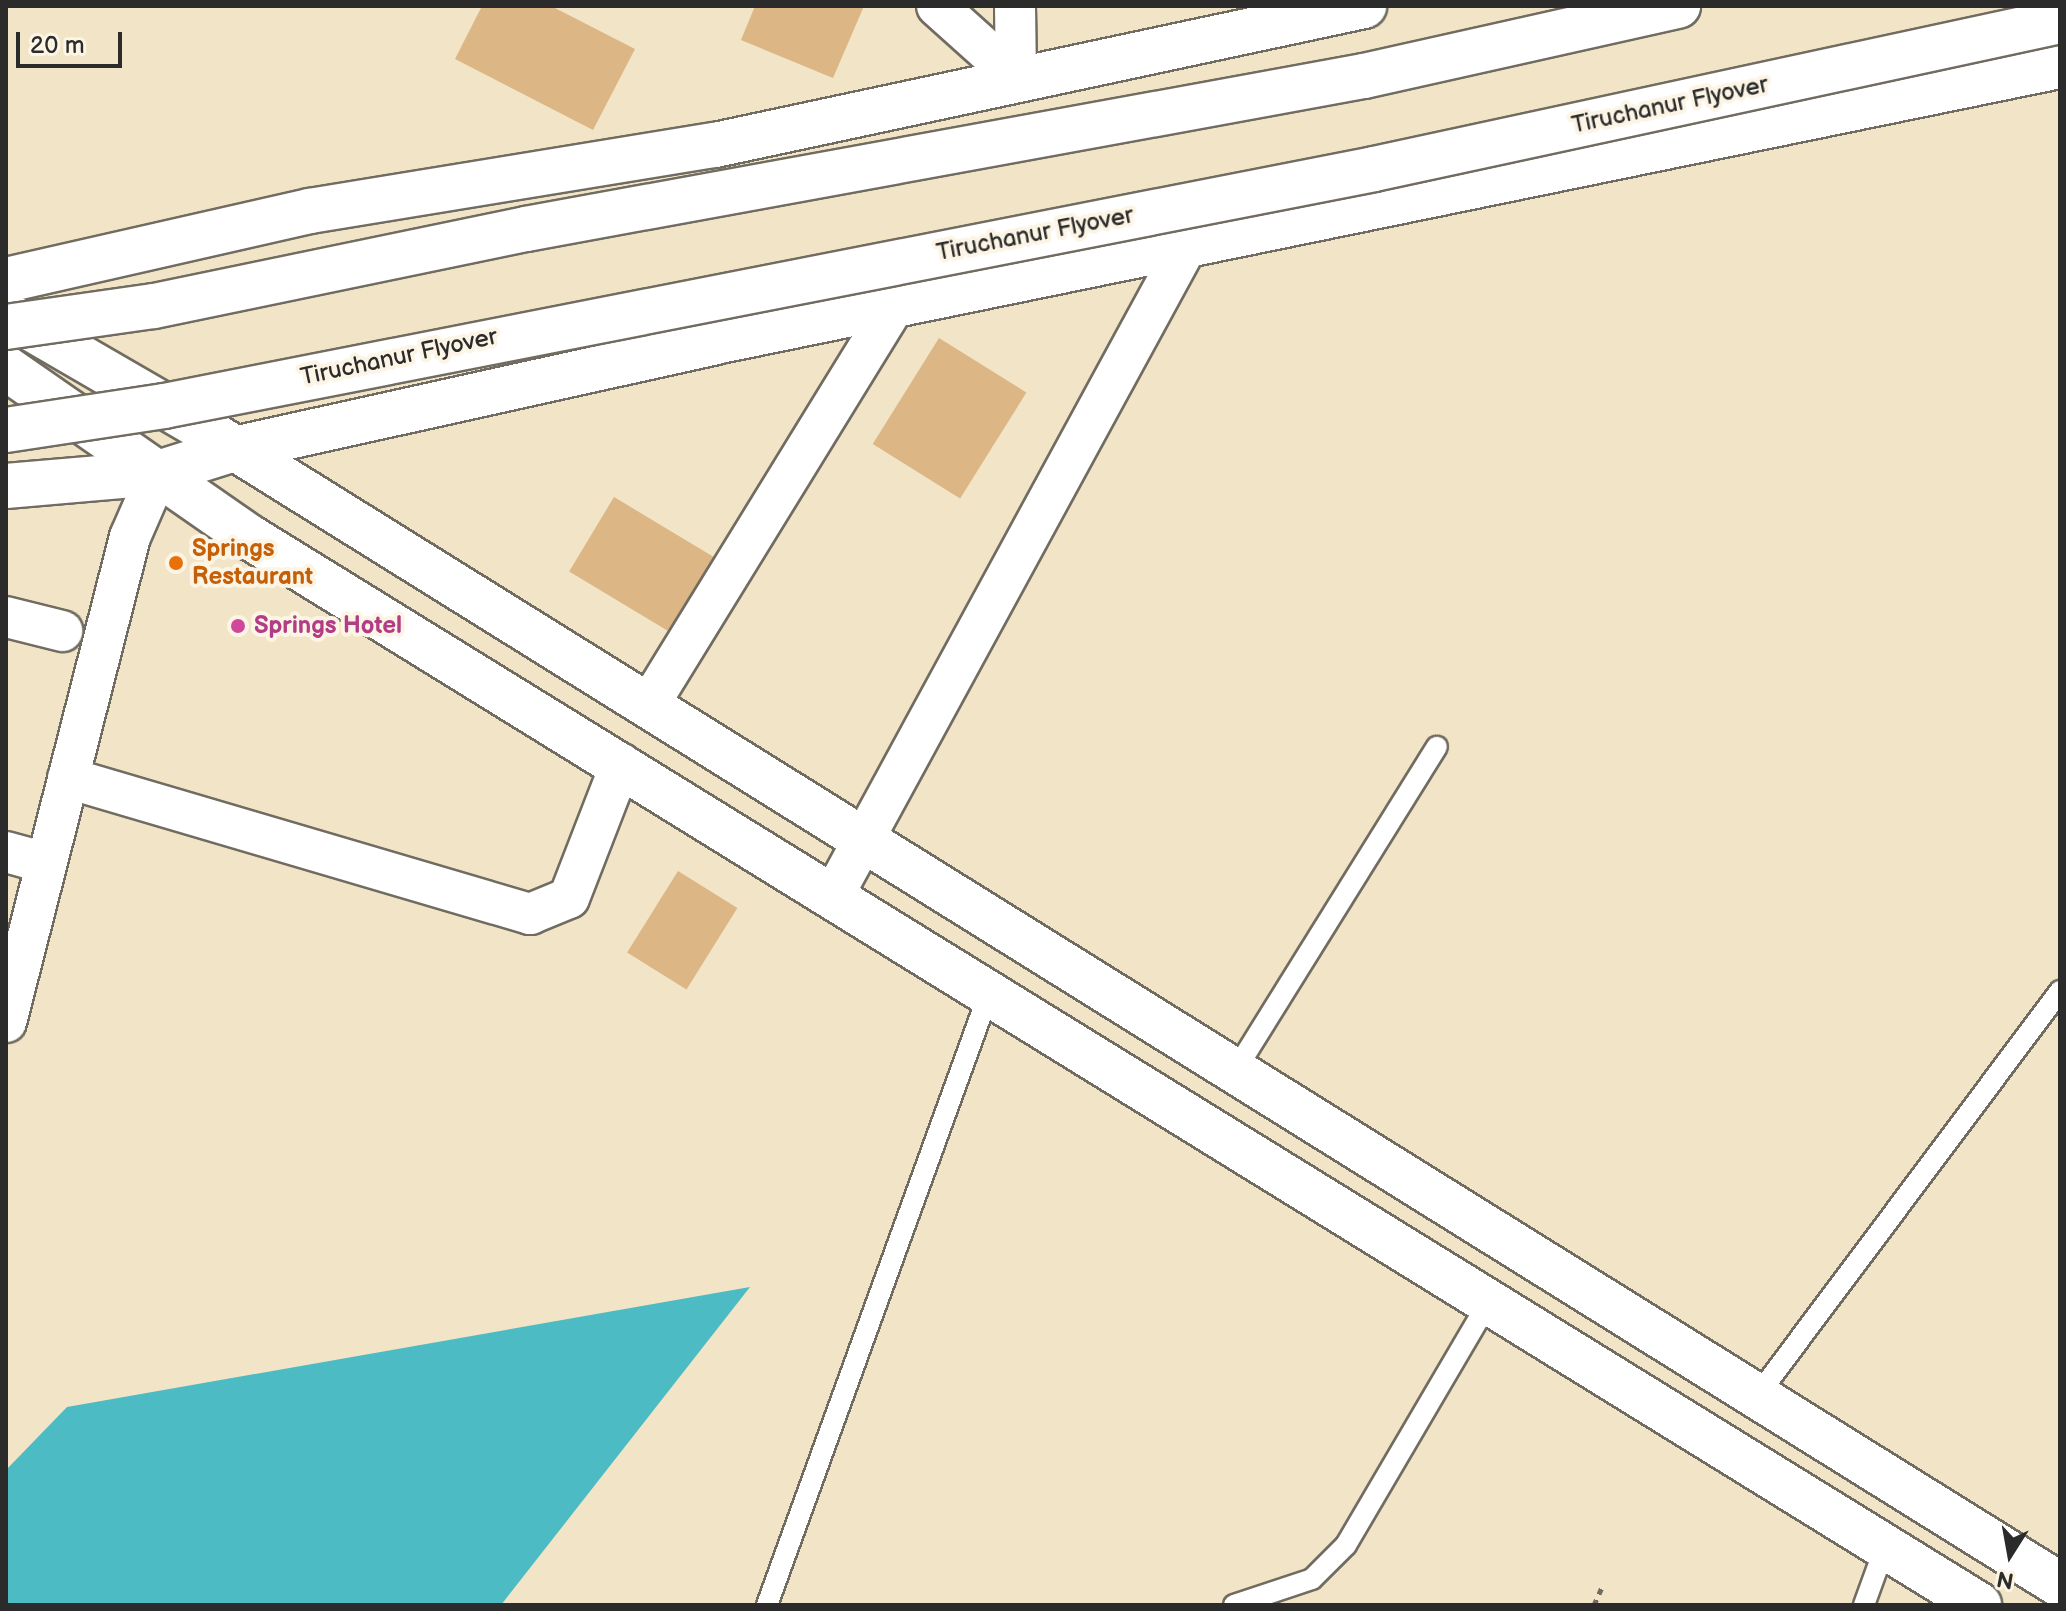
<!DOCTYPE html>
<style>
body{margin:0}
#map{position:relative;width:2066px;height:1611px;overflow:hidden;background:#f2e4c6;font-family:"Balsamiq Sans",sans-serif}
div>[style]{position:absolute}
.water>*{inset:0;background:#4cbbc3}
.building>*{inset:0;background:#dcb684;transform-origin:0 0}
.path>*{height:5px;margin-top:-2.5px;transform-origin:0;background:repeating-linear-gradient(90deg,#716c61 0 6px,transparent 0 12px)}
.roads{filter:drop-shadow(2px 0 #716c61) drop-shadow(-2px 0 #716c61) drop-shadow(0 2px #716c61) drop-shadow(0 -2px #716c61)}
.lane>*{height:20px;margin:-10px;padding:0 10px;transform-origin:10px;border-radius:10px;background:#fff}
.street>*{height:40px;margin:-20px;padding:0 20px;transform-origin:20px;border-radius:20px;background:#fff}
.secondary>*{height:44px;margin:-22px;padding:0 22px;transform-origin:22px;border-radius:22px;background:#fff}
.primary>*{height:44px;margin:-22px;padding:0 22px;transform-origin:22px;border-radius:22px;background:#fff}
.bridges{filter:drop-shadow(2px 0 #716c61) drop-shadow(-2px 0 #716c61) drop-shadow(0 2px #716c61) drop-shadow(0 -2px #716c61)}
.highway-bridge>*{height:44px;margin:-22px;padding:0 22px;transform-origin:22px;border-radius:22px;background:#fff}
.dots>*{width:22px;height:22px;translate:-50% -50%;box-sizing:border-box;border:4px solid #fcf5e5;border-radius:50%}
span{translate:-50% -50%;white-space:nowrap;text-align:center;line-height:1.15;-webkit-text-stroke:8px #fcf5e5;paint-order:stroke}
.street-label{font-size:24px;color:#2b2b2b}
.food-label{font-size:24px;color:#c56008;font-weight:700}
.left{translate:0 -50%;text-align:left}
.hotel-label{font-size:24px;color:#b23c85;font-weight:700}
.frame{position:absolute;inset:0;border:8px solid #2b2b2b;pointer-events:none}
.north{position:absolute;left:1970px;top:1515px;width:80px;height:80px;-webkit-text-stroke:6px #fcf5e5;paint-order:stroke;rotate:191deg;font-size:22px;font-weight:700;line-height:32px;text-align:center;color:#2b2b2b}
.north::after{content:'';display:block;margin:auto;width:28px;height:36px;background:#2b2b2b;clip-path:polygon(50% 0,100% 100%,50% 72%,0 100%)}
.scale{position:absolute;left:16px;top:32px;width:106px;height:36px;box-sizing:border-box;border:4px solid #2b2b2b;border-top:0;padding-left:10px;font-size:24px;line-height:28px;white-space:nowrap;color:#2b2b2b;-webkit-text-stroke:6px #fcf5e5;paint-order:stroke}
</style>
<div id="map">
<div class="water">
<i style="clip-path:polygon(750px 1287px,501px 1605px,6px 1605px,6px 1470px,67px 1407px)"></i>
</div>
<div class="building">
<i style="clip-path:polygon(482px 6px,551px 6px,635px 49px,593px 130px,455px 59px)"></i>
<i style="clip-path:polygon(755px 6px,864px 6px,833px 78px,741px 40px)"></i>
<i style="left:939px;top:338px;width:103px;height:125px;rotate:32deg"></i>
<i style="left:614px;top:497px;width:160px;height:87px;rotate:31deg"></i>
<i style="left:678px;top:871px;width:70px;height:96px;rotate:32deg"></i>
</div>
<div class="path">
<i style="left:1594px;top:1605px;width:20px;rotate:-66deg"></i>
</div>
<div class="roads">
<div class="lane">
<i style="left:1235px;top:1071px;width:382px;rotate:-58.1deg"></i>
<i style="left:1757px;top:1396px;width:506px;rotate:-53.2deg"></i>
<i style="left:767px;top:1605px;width:651px;rotate:-70.06deg"></i>
<i style="left:1234px;top:1605px;width:82px;rotate:-18.4deg"></i>
<i style="left:1312px;top:1579px;width:48px;rotate:-45deg"></i>
<i style="left:1346px;top:1545px;width:278px;rotate:-59.6deg"></i>
<i style="left:1864px;top:1605px;width:62px;rotate:-70.1deg"></i>
</div>
<div class="street">
<i style="left:937px;top:6px;width:106px;rotate:41.9deg"></i>
<i style="left:1015px;top:6px;width:71px;rotate:89.2deg"></i>
<i style="left:6px;top:617px;width:58px;rotate:14deg"></i>
<i style="left:648px;top:706px;width:472px;rotate:-58.4deg"></i>
<i style="left:68px;top:778px;width:482px;rotate:16.4deg"></i>
<i style="left:530px;top:914px;width:42px;rotate:-22.3deg"></i>
<i style="left:569px;top:898px;width:144px;rotate:-68.8deg"></i>
<i style="left:6px;top:852px;width:41px;rotate:15.4deg"></i>
<i style="left:834px;top:894px;width:737px;rotate:-61.45deg"></i>
<i style="left:6px;top:1022px;width:501px;rotate:-75.66deg"></i>
<i style="left:130px;top:537px;width:70px;rotate:-66.4deg"></i>
</div>
<div class="secondary">
<i style="left:6px;top:280px;width:312px;rotate:-12.8deg"></i>
<i style="left:310px;top:211px;width:410px;rotate:-9.3deg"></i>
<i style="left:715px;top:145px;width:664px;rotate:-12.09deg"></i>
<i style="left:6px;top:486px;width:153px;rotate:-4.9deg"></i>
<i style="left:158px;top:473px;width:80px;rotate:-17.5deg"></i>
<i style="left:234px;top:449px;width:493px;rotate:-12.5deg"></i>
<i style="left:715px;top:342px;width:1373px;rotate:-11.6deg"></i>
</div>
<div class="primary">
<i style="left:6px;top:314px;width:223px;rotate:30.1deg"></i>
<i style="left:199px;top:426px;width:2192px;rotate:31.91deg"></i>
<i style="left:6px;top:368px;width:298px;rotate:34.8deg"></i>
<i style="left:251px;top:538px;width:2031px;rotate:31.69deg"></i>
</div>
</div>
<div class="bridges">
<div class="highway-bridge">
<i style="left:6px;top:327px;width:149px;rotate:-8.1deg"></i>
<i style="left:154px;top:306px;width:380px;rotate:-11.7deg"></i>
<i style="left:526px;top:229px;width:852px;rotate:-10.35deg"></i>
<i style="left:1364px;top:76px;width:322px;rotate:-12.6deg"></i>
<i style="left:6px;top:430px;width:160px;rotate:-8.6deg"></i>
<i style="left:164px;top:406px;width:1233px;rotate:-11.08deg"></i>
<i style="left:1374px;top:169px;width:702px;rotate:-12.17deg"></i>
</div>
</div>
<div class="dots">
<i style="left:176px;top:563px;background:#e8710a"></i>
<i style="left:238px;top:626px;background:#d1479c"></i>
</div>
<div class="street-label">
<span style="left:1670px;top:105px;rotate:-12deg">Tiruchanur Flyover</span>
<span style="left:1035px;top:234px;rotate:-11deg">Tiruchanur Flyover</span>
<span style="left:399px;top:357px;rotate:-12deg">Tiruchanur Flyover</span>
</div>
<div class="food-label">
<span class="left" style="left:192px;top:563px">Springs<br>Restaurant</span>
</div>
<div class="hotel-label">
<span class="left" style="left:254px;top:626px">Springs Hotel</span>
</div>
<div class="frame"></div>
<div class="north">N</div>
<div class="scale">20 m</div>
</div>
